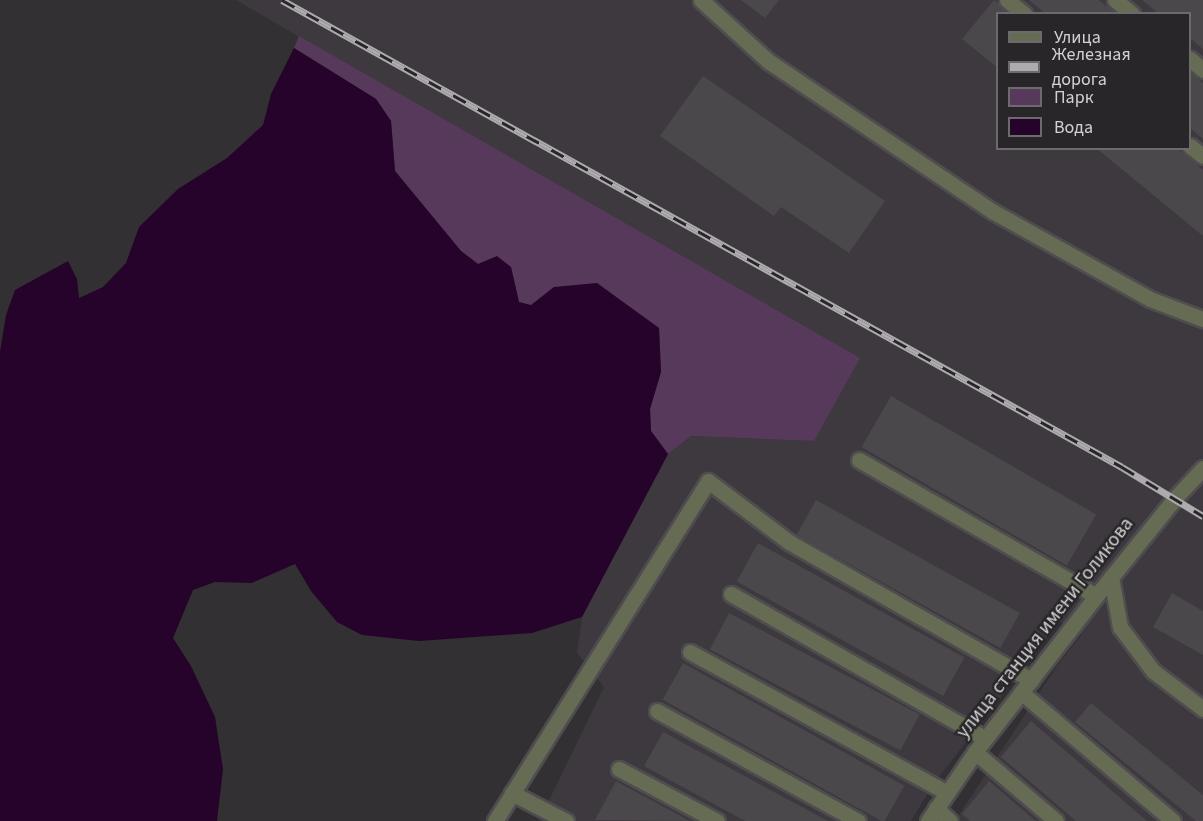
<!DOCTYPE html>
<meta charset="utf-8">
<style>
body{margin:0}
#map{position:relative;width:1203px;height:821px;overflow:hidden;background:#323032;font-family:"Source Sans 3",sans-serif}
div>[style]{position:absolute}
.built>*{inset:0;background:#3e383f}
.green>*{inset:0;background:#57395b}
.water>*{inset:0;background:#26032a}
.building>*{inset:0;background:#4a484b;transform-origin:0 0}
.roads{filter:drop-shadow(2px 0 #4f4d4f) drop-shadow(-2px 0 #4f4d4f) drop-shadow(0 2px #4f4d4f) drop-shadow(0 -2px #4f4d4f)}
.minor>*{height:15px;margin:-7.5px;padding:0 7.5px;transform-origin:7.5px;border-radius:7.5px;background:#666c54}
.rail>*{height:7px;margin-top:-3.5px;transform-origin:0;background:repeating-linear-gradient(90deg,#282628 0 14px,#adabad 0 28px);box-sizing:border-box;border-block:2px solid #adabad}
span{translate:-50% -50%;white-space:nowrap;text-align:center;line-height:1.15;-webkit-text-stroke:5px #282628;paint-order:stroke}
.street-label{font-size:20px;color:#d2d1d2}
.legend{position:absolute;left:996px;top:12px;width:195px;height:138px;box-sizing:border-box;background:#282628;border:2px solid #6c6a6c;margin:0;padding:8px 10px;list-style:none;font-size:18px;color:#d2d1d2}
.legend li{display:flex;align-items:center;gap:12px;height:30px}
.legend b{width:30px;border:2px solid #6c6a6c}
</style>
<div id="map">
<div class="built">
<i style="clip-path:polygon(evenodd,236px 0,1203px 0,1203px 821px,955px 821px,1059px 663px,1082px 634px,1059px 621px,933px 785px,911px 821px,539px 821px,604px 687px,577px 653px,582px 617px,668px 454px,691px 436px,814px 441px,565px 191px,236px 0,998px 14px,1190px 14px,1190px 148px,998px 148px,998px 14px)"></i>
</div>
<div class="green">
<i style="clip-path:polygon(299px 36px,860px 358px,814px 441px,691px 436px,668px 454px,651px 431px,650px 409px,661px 372px,659px 328px,635px 312px,554px 287px,531px 306px,519px 302px,511px 267px,478px 264px,461px 251px,395px 171px,391px 121px,376px 99px,294px 48px)"></i>
</div>
<div class="water">
<i style="clip-path:polygon(294px 48px,376px 99px,391px 121px,395px 171px,461px 251px,478px 264px,497px 256px,511px 267px,519px 302px,531px 305px,554px 287px,597px 283px,659px 328px,661px 372px,650px 409px,651px 431px,668px 454px,582px 617px,532px 633px,419px 641px,362px 635px,337px 622px,311px 591px,295px 564px,252px 583px,215px 582px,193px 590px,173px 638px,191px 666px,215px 717px,223px 769px,217px 821px,0 821px,0 352px,6px 315px,15px 290px,68px 261px,77px 279px,79px 298px,103px 287px,126px 263px,139px 227px,178px 189px,227px 158px,263px 125px,271px 94px)"></i>
</div>
<div class="building">
<i style="clip-path:polygon(741px 0,779px 0,765px 18px)"></i>
<i style="clip-path:polygon(994px 0,1012px 14px,998px 14px,998px 68px,962px 39px)"></i>
<i style="clip-path:polygon(1029px 0,1099px 0,1116px 14px,1046px 14px)"></i>
<i style="clip-path:polygon(1142px 0,1203px 0,1203px 49px,1190px 38px,1190px 14px,1159px 14px)"></i>
<i style="clip-path:polygon(1190px 72px,1203px 83px,1203px 139px,1190px 128px)"></i>
<i style="clip-path:polygon(703px 76px,885px 201px,849px 253px,781px 207px,774px 216px,660px 136px)"></i>
<i style="clip-path:polygon(1096px 148px,1177px 148px,1203px 170px,1203px 236px)"></i>
<i style="left:891px;top:396px;width:237px;height:59px;rotate:30deg"></i>
<i style="left:816px;top:500px;width:233px;height:40px;rotate:29deg"></i>
<i style="left:758px;top:543px;width:236px;height:44px;rotate:29deg"></i>
<i style="clip-path:polygon(1172px 593px,1203px 611px,1203px 655px,1153px 627px)"></i>
<i style="left:729px;top:613px;width:216px;height:41px;rotate:28deg"></i>
<i style="left:683px;top:663px;width:253px;height:42px;rotate:29deg"></i>
<i style="clip-path:polygon(1091px 703px,1203px 795px,1203px 821px,1196px 821px,1075px 722px)"></i>
<i style="clip-path:polygon(1031px 721px,1147px 821px,1076px 821px,1001px 757px)"></i>
<i style="clip-path:polygon(663px 732px,828px 821px,745px 821px,644px 766px)"></i>
<i style="clip-path:polygon(616px 781px,690px 821px,595px 820px)"></i>
<i style="clip-path:polygon(989px 781px,1036px 821px,970px 821px,962px 814px)"></i>
</div>
<div class="roads">
<div class="minor">
<i style="left:701px;top:0;width:91px;rotate:42.3deg"></i>
<i style="left:768px;top:61px;width:270px;rotate:33.8deg"></i>
<i style="left:992px;top:211px;width:181px;rotate:29.1deg"></i>
<i style="left:1150px;top:299px;width:57px;rotate:20.7deg"></i>
<i style="left:1007px;top:0;width:22px;rotate:39deg"></i>
<i style="left:1115px;top:0;width:22px;rotate:39deg"></i>
<i style="left:1190px;top:59px;width:17px;rotate:40deg"></i>
<i style="left:1190px;top:146px;width:16px;rotate:38deg"></i>
<i style="left:859px;top:460px;width:273px;rotate:29.8deg"></i>
<i style="left:1111px;top:577px;width:51px;rotate:79.8deg"></i>
<i style="left:1120px;top:627px;width:55px;rotate:53.1deg"></i>
<i style="left:1153px;top:671px;width:63px;rotate:37.2deg"></i>
<i style="left:731px;top:594px;width:292px;rotate:29.6deg"></i>
<i style="left:690px;top:652px;width:292px;rotate:28.7deg"></i>
<i style="left:1021px;top:692px;width:199px;rotate:40.3deg"></i>
<i style="left:657px;top:711px;width:229px;rotate:28.7deg"></i>
<i style="left:975px;top:752px;width:106px;rotate:40.4deg"></i>
<i style="left:619px;top:769px;width:111px;rotate:28deg"></i>
<i style="left:512px;top:793px;width:61px;rotate:27.4deg"></i>
<i style="left:936px;top:808px;width:19px;rotate:43deg"></i>
<i style="left:495px;top:821px;width:401px;rotate:-57.9deg"></i>
<i style="left:708px;top:481px;width:101px;rotate:37deg"></i>
<i style="left:789px;top:542px;width:279px;rotate:29.7deg"></i>
<i style="left:928px;top:821px;width:83px;rotate:-55.7deg"></i>
<i style="left:975px;top:752px;width:197px;rotate:-52.2deg"></i>
<i style="left:1096px;top:596px;width:126px;rotate:-51.1deg"></i>
<i style="left:1175px;top:498px;width:41px;rotate:-47deg"></i>
</div>
</div>
<div class="rail">
<i style="left:282px;top:0;width:961px;rotate:29.07deg"></i>
<i style="left:1122px;top:467px;width:95px;rotate:31.2deg"></i>
</div>
<div class="street-label">
<span style="left:1045px;top:628px;rotate:-52deg">улица станция имени Голикова</span>
</div>
<ul class="legend">
<li><b style="height:8px;background:#666c54"></b>Улица</li>
<li><b style="height:8px;background:#adabad"></b>Железная дорога</li>
<li><b style="height:16px;background:#57395b"></b>Парк</li>
<li><b style="height:16px;background:#26032a"></b>Вода</li>
</ul>
</div>
